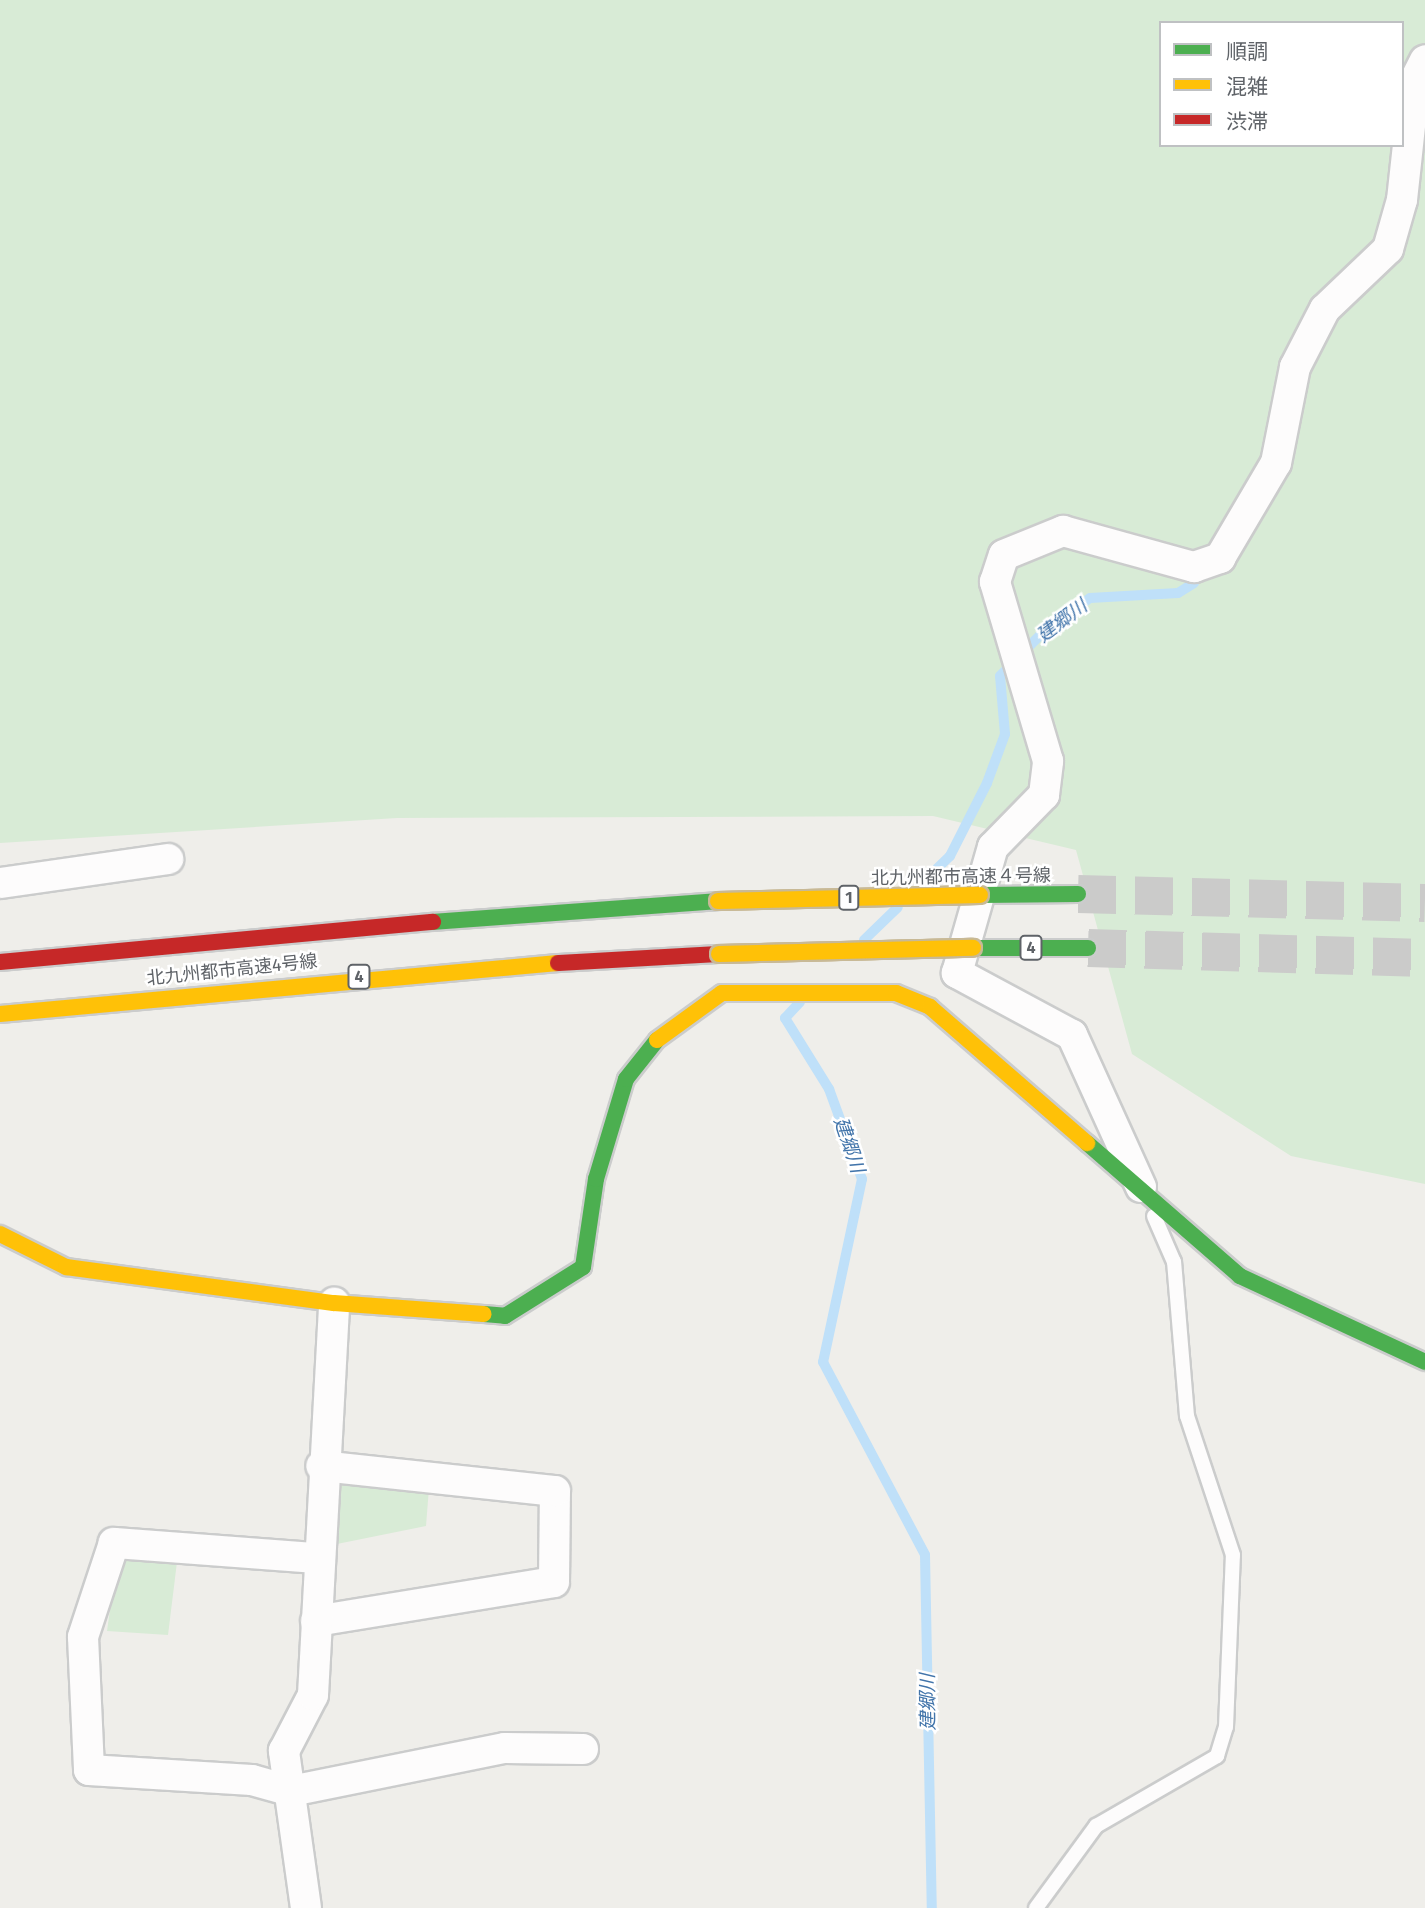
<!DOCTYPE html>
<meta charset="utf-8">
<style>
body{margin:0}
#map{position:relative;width:1425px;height:1908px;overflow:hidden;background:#efeeea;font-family:"Fira Sans","Noto Sans JP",sans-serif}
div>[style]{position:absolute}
.green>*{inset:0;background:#d8ebd6}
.stream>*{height:10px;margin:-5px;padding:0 5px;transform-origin:5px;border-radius:5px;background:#bfe0f9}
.highway-tunnel>*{height:38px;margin-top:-19px;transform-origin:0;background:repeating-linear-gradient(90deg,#cbcbca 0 38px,transparent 0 57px)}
.roads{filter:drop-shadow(2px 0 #cbcccc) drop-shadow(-2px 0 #cbcccc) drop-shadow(0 2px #cbcccc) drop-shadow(0 -2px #cbcccc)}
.lane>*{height:14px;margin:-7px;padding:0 7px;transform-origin:7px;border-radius:7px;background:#fdfcfc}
.street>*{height:30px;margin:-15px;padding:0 15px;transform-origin:15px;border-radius:15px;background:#fdfcfc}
.fast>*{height:16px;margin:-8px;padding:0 8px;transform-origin:8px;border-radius:8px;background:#4caf50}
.slow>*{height:16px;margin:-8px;padding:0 8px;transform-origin:8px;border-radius:8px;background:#ffc107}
.jam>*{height:16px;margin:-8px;padding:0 8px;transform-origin:8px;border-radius:8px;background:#c62828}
.bridges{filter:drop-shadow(2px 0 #c8b996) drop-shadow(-2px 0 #c8b996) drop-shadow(0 2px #c8b996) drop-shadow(0 -2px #c8b996)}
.slow-bridge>*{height:16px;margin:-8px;padding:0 8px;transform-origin:8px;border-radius:8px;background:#ffc107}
span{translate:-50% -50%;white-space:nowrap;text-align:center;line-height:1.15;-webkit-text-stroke:5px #fff;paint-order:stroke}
.shield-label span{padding:2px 5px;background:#fff;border:2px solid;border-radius:5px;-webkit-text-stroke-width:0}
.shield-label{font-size:16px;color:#5f6368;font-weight:700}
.street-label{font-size:18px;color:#5f6368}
.water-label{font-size:19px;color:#4174aa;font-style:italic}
.legend{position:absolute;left:1159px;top:21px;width:245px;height:126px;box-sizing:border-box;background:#fff;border:2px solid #bfc1c3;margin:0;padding:9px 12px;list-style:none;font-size:21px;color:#5f6368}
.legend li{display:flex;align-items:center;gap:14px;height:35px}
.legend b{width:35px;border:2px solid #bfc1c3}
</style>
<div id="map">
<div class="green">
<i style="clip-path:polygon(evenodd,0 0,1425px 0,1425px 1184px,1291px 1156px,1132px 1054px,1076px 850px,933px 816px,397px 818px,0 843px,0 0,1161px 23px,1402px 23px,1402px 145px,1161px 145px,1161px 23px)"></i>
<i style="clip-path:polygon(344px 1479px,429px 1488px,426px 1526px,332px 1545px,334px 1487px)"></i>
<i style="clip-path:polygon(135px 1553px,177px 1562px,168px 1635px,107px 1631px,116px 1567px)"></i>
</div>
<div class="stream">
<i style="left:919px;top:886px;width:43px;rotate:-44.1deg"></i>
<i style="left:950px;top:856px;width:82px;rotate:-63.1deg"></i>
<i style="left:987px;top:783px;width:52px;rotate:-69.8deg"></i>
<i style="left:1005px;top:734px;width:58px;rotate:-94.9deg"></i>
<i style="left:1000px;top:676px;width:67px;rotate:-45.6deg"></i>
<i style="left:1047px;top:628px;width:52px;rotate:-34.9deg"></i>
<i style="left:1090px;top:598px;width:88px;rotate:-3.3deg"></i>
<i style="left:1178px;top:593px;width:19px;rotate:-32deg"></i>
<i style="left:864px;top:940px;width:47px;rotate:-44.1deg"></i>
<i style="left:800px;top:1002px;width:22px;rotate:133deg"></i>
<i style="left:785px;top:1018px;width:84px;rotate:58.2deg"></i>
<i style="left:829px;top:1089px;width:96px;rotate:69.9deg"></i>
<i style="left:862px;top:1179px;width:187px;rotate:102deg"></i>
<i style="left:823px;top:1362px;width:218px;rotate:62.1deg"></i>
<i style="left:925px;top:1555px;width:353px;rotate:88.9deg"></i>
</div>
<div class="highway-tunnel">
<i style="left:1078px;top:894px;width:347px;rotate:1.5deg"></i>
<i style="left:1088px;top:948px;width:337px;rotate:1.7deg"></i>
</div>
<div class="roads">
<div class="lane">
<i style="left:1036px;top:1908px;width:102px;rotate:-53.8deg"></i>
<i style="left:1096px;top:1826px;width:140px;rotate:-30deg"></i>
<i style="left:1217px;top:1756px;width:30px;rotate:-73deg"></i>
<i style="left:1226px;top:1727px;width:172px;rotate:-87.7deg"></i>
<i style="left:1233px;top:1555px;width:146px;rotate:-108.3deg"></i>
<i style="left:1187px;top:1416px;width:155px;rotate:-94.8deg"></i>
<i style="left:1174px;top:1262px;width:50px;rotate:-113.5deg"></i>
</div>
<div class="street">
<i style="left:0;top:883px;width:170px;rotate:-8.1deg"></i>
<i style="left:1141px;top:1187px;width:167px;rotate:-114.4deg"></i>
<i style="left:1072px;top:1035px;width:131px;rotate:-151.7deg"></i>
<i style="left:957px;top:973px;width:131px;rotate:-74.1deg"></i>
<i style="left:993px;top:847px;width:73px;rotate:-45.6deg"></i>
<i style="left:1044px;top:795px;width:34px;rotate:-83deg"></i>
<i style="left:1048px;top:761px;width:187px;rotate:-106.5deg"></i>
<i style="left:995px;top:582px;width:28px;rotate:-72deg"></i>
<i style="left:1004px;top:555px;width:64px;rotate:-22.1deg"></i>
<i style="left:1063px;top:531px;width:136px;rotate:15.4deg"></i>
<i style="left:1194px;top:567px;width:28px;rotate:-19deg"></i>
<i style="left:1220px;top:558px;width:110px;rotate:-59.5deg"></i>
<i style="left:1276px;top:463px;width:98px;rotate:-78.8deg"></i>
<i style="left:1295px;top:367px;width:65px;rotate:-62.7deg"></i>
<i style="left:1325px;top:309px;width:87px;rotate:-43.6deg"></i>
<i style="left:1388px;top:249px;width:51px;rotate:-74.1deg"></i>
<i style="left:1402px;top:200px;width:121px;rotate:-83.8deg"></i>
<i style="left:1415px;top:80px;width:22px;rotate:-63deg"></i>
<i style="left:315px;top:1558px;width:202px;rotate:-175.7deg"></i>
<i style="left:114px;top:1543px;width:99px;rotate:108.3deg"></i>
<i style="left:83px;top:1637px;width:133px;rotate:87.4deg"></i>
<i style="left:89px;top:1770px;width:163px;rotate:3.5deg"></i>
<i style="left:252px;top:1780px;width:41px;rotate:15.8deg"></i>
<i style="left:291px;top:1791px;width:218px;rotate:-11.4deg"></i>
<i style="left:505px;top:1748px;width:78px;rotate:0.7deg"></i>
<i style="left:316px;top:1621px;width:241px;rotate:-9.3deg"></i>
<i style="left:554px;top:1582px;width:91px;rotate:-89.4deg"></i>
<i style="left:555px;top:1491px;width:235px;rotate:-173.9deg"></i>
<i style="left:306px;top:1908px;width:159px;rotate:-98deg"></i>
<i style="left:284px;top:1751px;width:63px;rotate:-62.6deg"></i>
<i style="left:313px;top:1695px;width:393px;rotate:-86.9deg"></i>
</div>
<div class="fast">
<i style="left:980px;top:895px;width:98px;rotate:-0.6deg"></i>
<i style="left:433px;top:922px;width:286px;rotate:-4.2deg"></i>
<i style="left:973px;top:948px;width:115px"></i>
<i style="left:1087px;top:1143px;width:203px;rotate:41deg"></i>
<i style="left:1240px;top:1276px;width:204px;rotate:24.9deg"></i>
<i style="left:484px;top:1314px;width:21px;rotate:5deg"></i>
<i style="left:505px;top:1316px;width:92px;rotate:-32.1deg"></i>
<i style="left:583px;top:1267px;width:89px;rotate:-81.6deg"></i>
<i style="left:596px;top:1179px;width:104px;rotate:-73.3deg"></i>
<i style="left:626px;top:1079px;width:50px;rotate:-51.5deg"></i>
</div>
<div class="slow">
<i style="left:0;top:1014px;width:560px;rotate:-5.22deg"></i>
<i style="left:657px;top:1040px;width:80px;rotate:-35.9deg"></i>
<i style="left:722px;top:993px;width:174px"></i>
<i style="left:896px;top:993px;width:37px;rotate:22deg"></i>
<i style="left:930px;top:1007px;width:208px;rotate:40.9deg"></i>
<i style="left:0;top:1234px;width:74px;rotate:26.6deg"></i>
<i style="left:66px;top:1267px;width:270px;rotate:7.7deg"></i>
<i style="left:334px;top:1303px;width:150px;rotate:4.2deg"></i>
</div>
<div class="jam">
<i style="left:0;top:962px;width:435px;rotate:-5.3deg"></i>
<i style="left:558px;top:963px;width:161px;rotate:-3.2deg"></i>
</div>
</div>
<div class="bridges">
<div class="slow-bridge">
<i style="left:718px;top:901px;width:262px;rotate:-1.3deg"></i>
<i style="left:719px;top:954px;width:254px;rotate:-1.4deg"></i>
</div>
</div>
<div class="shield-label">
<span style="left:849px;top:898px">1</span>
<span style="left:1031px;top:948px">4</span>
<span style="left:359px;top:977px">4</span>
</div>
<div class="street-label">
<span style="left:961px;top:877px;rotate:-1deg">北九州都市高速４号線</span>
<span style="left:232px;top:970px;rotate:-6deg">北九州都市高速4号線</span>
</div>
<div class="water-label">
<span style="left:1062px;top:621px;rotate:-37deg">建郷川</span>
<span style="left:849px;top:1145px;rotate:71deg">建郷川</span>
<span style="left:928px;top:1702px;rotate:-91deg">建郷川</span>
</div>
<ul class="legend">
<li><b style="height:9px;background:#4caf50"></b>順調</li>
<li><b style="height:9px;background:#ffc107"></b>混雑</li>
<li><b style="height:9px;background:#c62828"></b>渋滞</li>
</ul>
</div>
